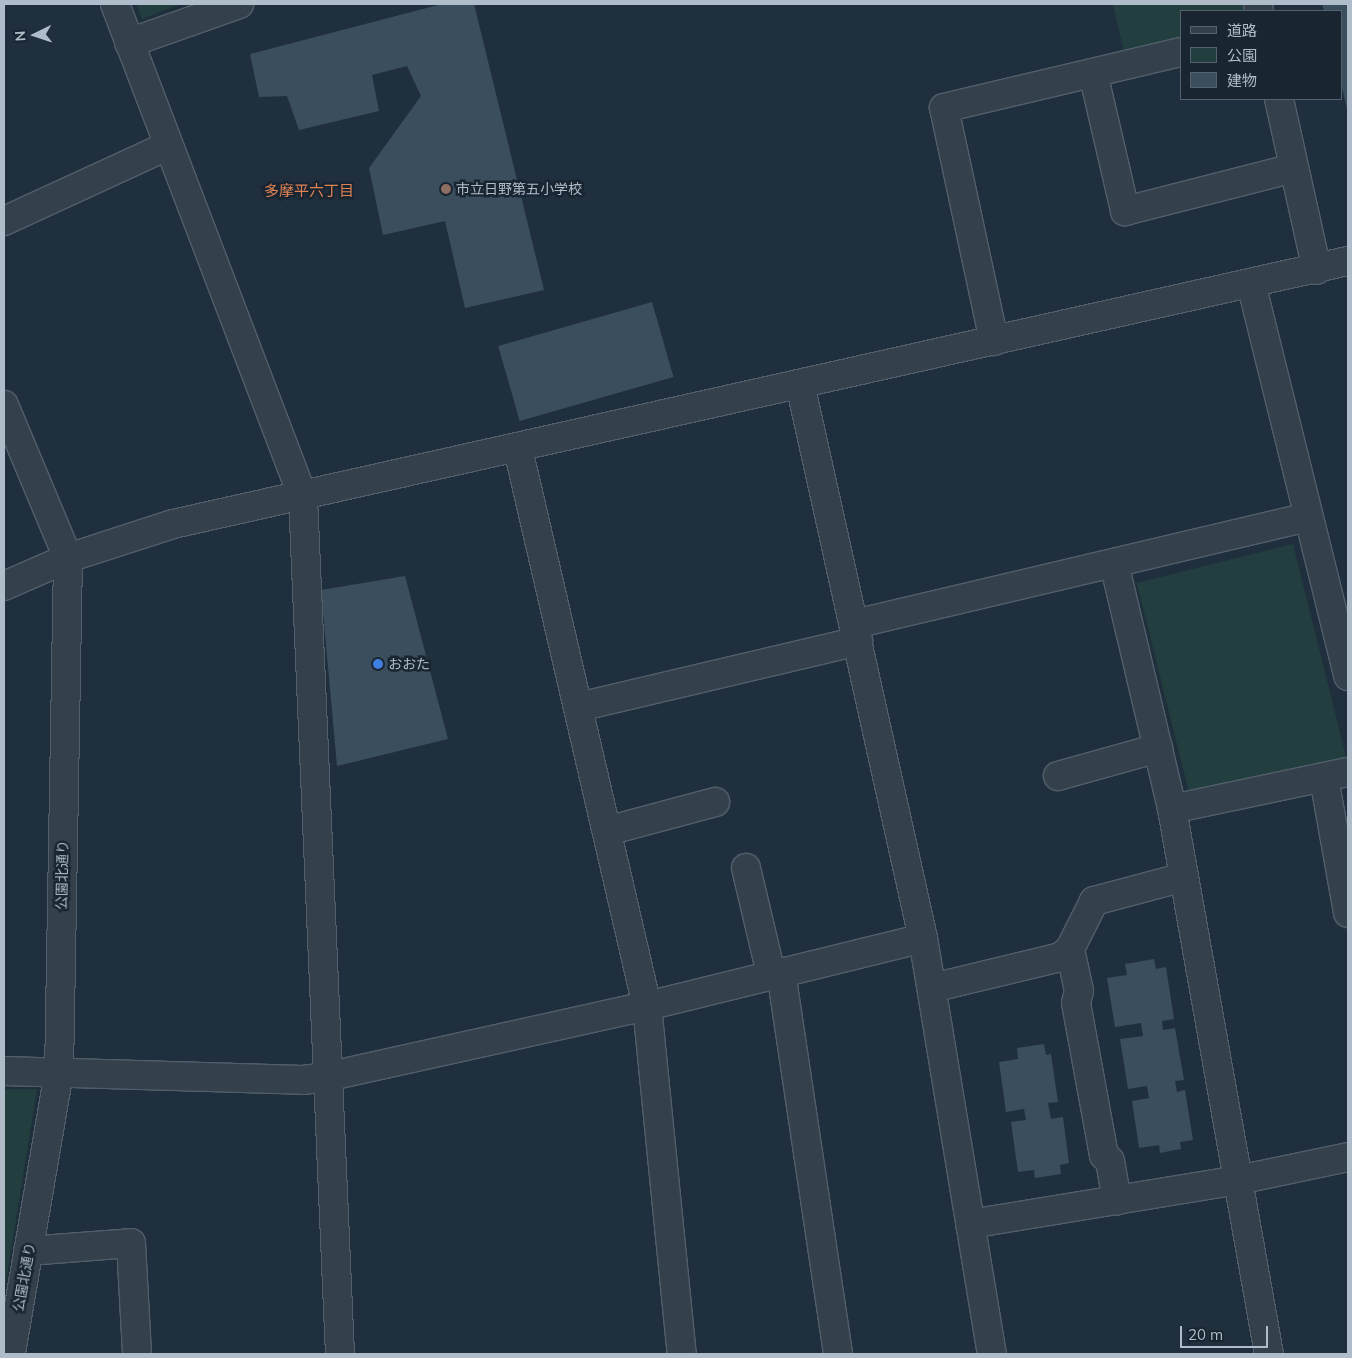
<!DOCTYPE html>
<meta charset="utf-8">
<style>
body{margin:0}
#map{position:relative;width:1352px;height:1358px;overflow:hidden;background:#202f3d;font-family:Mulish,"Noto Sans JP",sans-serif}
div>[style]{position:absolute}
.green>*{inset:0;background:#223e3e;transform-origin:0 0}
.building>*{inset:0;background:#3b4e5d;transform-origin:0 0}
.roads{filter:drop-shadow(1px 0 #525f6b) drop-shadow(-1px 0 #525f6b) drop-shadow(0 1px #525f6b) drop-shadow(0 -1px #525f6b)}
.minor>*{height:28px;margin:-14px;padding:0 14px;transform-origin:14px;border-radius:14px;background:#34414d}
.dots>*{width:14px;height:14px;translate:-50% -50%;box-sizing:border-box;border:2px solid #192632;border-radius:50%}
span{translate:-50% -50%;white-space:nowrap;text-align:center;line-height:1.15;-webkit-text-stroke:5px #192632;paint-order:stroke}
.poi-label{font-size:14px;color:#afbcc9}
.left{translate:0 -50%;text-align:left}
.street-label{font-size:14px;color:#afbcc9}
.neighbourhood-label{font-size:15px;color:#df8254}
.frame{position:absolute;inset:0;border:5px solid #afbcc9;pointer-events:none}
.legend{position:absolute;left:1180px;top:10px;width:162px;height:90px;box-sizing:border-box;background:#192632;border:1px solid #55626e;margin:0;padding:6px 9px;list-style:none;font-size:15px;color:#afbcc9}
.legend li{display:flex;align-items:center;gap:10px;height:25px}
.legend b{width:25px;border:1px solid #55626e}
.north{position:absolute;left:10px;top:10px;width:50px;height:50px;-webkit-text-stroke:4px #192632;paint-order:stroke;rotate:266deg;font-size:14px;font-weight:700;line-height:20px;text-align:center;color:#afbcc9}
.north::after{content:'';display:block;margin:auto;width:18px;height:22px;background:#afbcc9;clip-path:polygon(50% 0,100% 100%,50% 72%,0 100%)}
.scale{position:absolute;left:1180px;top:1326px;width:88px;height:22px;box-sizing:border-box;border:2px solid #afbcc9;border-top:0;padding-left:6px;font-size:15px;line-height:18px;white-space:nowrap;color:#afbcc9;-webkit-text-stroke:4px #192632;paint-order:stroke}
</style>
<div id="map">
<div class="green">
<i style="clip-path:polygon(136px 4px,181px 4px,142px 19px)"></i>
<i style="clip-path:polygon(1113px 4px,1258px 4px,1259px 11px,1181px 11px,1181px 52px,1127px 65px)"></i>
<i style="left:1293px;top:544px;width:223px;height:161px;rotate:76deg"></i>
<i style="clip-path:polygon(4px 1089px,37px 1089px,4px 1294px)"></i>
</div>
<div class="building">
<i style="clip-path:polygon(442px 4px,474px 4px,544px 290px,465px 308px,445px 221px,383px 235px,369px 168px,421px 96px,407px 66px,372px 75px,379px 111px,299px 130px,287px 96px,259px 97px,250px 54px)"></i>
<i style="clip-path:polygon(1322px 4px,1348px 4px,1348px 113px,1341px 84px,1341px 11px,1324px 11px)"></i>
<i style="left:652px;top:302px;width:78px;height:160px;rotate:74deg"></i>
<i style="clip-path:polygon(405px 576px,448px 739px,337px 766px,321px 590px)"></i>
<i style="clip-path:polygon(1154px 959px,1156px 969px,1166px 967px,1174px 1019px,1162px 1021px,1163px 1030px,1175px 1028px,1184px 1080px,1175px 1081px,1177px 1092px,1185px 1090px,1193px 1140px,1180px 1142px,1181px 1149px,1160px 1153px,1159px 1145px,1139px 1148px,1132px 1101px,1149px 1098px,1147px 1086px,1128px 1089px,1120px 1039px,1143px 1036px,1141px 1023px,1115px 1027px,1107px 978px,1127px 975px,1125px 964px)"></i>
<i style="clip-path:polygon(1044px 1044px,1046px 1055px,1051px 1054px,1058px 1102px,1048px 1103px,1051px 1119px,1063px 1117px,1069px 1163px,1060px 1165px,1061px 1174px,1035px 1178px,1034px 1170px,1018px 1172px,1011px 1122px,1026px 1120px,1024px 1109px,1006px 1112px,999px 1062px,1018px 1059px,1017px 1048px)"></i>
</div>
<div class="roads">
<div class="minor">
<i style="left:115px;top:4px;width:528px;rotate:69.13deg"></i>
<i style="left:303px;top:497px;width:858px;rotate:87.53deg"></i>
<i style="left:1258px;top:4px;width:7px;rotate:82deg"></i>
<i style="left:129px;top:43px;width:117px;rotate:-19.5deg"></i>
<i style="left:1093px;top:73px;width:142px;rotate:76.9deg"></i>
<i style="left:1125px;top:211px;width:174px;rotate:-14.3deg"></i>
<i style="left:1279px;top:99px;width:175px;rotate:77.5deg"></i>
<i style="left:4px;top:221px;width:179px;rotate:-24.7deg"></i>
<i style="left:1251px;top:283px;width:405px;rotate:76.1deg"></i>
<i style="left:994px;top:341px;width:238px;rotate:-102.1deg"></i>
<i style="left:944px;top:108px;width:244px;rotate:-13.3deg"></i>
<i style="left:800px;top:384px;width:567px;rotate:77.48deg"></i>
<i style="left:923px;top:938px;width:422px;rotate:80.6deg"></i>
<i style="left:4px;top:405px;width:166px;rotate:67.3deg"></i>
<i style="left:68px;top:558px;width:514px;rotate:91deg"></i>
<i style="left:59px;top:1072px;width:286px;rotate:99.7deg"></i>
<i style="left:518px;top:449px;width:572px;rotate:76.96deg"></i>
<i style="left:647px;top:1006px;width:350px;rotate:84.3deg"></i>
<i style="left:1114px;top:563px;width:253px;rotate:76.7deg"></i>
<i style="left:1172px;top:809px;width:554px;rotate:79.91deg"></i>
<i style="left:4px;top:586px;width:70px;rotate:-23.6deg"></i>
<i style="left:68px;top:558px;width:110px;rotate:-17.9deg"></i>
<i style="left:173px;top:524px;width:1204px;rotate:-12.62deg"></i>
<i style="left:855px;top:624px;width:466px;rotate:-13.3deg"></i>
<i style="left:579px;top:707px;width:287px;rotate:-13.3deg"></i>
<i style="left:1058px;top:776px;width:104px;rotate:-15.6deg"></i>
<i style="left:1324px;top:778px;width:137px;rotate:79.9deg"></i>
<i style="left:1172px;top:809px;width:180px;rotate:-11.9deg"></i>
<i style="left:607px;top:831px;width:112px;rotate:-15deg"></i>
<i style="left:746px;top:868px;width:109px;rotate:76.7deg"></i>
<i style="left:1070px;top:949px;width:43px;rotate:77.9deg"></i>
<i style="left:1079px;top:991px;width:12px;rotate:104deg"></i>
<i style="left:1076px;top:1003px;width:155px;rotate:79.6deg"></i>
<i style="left:1104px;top:1155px;width:8px;rotate:45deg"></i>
<i style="left:1110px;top:1161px;width:40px;rotate:80deg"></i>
<i style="left:781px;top:972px;width:386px;rotate:81.5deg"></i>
<i style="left:932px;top:988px;width:133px;rotate:-13.5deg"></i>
<i style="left:1061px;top:957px;width:12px;rotate:-42deg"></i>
<i style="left:1070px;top:949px;width:54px;rotate:-63.4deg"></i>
<i style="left:1094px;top:901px;width:93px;rotate:-14.9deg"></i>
<i style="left:4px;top:1071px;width:299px;rotate:1.7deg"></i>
<i style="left:303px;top:1080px;width:23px;rotate:-7deg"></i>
<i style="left:326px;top:1077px;width:329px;rotate:-12.5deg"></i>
<i style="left:647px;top:1006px;width:284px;rotate:-13.8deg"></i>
<i style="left:970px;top:1224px;width:272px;rotate:-9.3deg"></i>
<i style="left:1238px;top:1180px;width:112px;rotate:-11.8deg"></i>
<i style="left:28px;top:1251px;width:103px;rotate:-4.4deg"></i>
<i style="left:131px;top:1243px;width:111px;rotate:86.9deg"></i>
</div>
</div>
<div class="dots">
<i style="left:446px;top:189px;background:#8d6e63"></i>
<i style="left:378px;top:664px;background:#3f7fe0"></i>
</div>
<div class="poi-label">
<span class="left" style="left:456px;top:189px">市立日野第五小学校</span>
<span class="left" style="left:388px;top:664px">おおた</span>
</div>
<div class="street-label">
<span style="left:62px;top:875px;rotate:-89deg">公園北通り</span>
<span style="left:24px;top:1277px;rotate:-80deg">公園北通り</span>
</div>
<div class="neighbourhood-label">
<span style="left:309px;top:191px">多摩平六丁目</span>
</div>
<div class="frame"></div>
<ul class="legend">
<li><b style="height:6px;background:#34414d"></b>道路</li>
<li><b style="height:14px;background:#223e3e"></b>公園</li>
<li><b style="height:14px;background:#3b4e5d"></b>建物</li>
</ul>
<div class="north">N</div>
<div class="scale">20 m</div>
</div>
